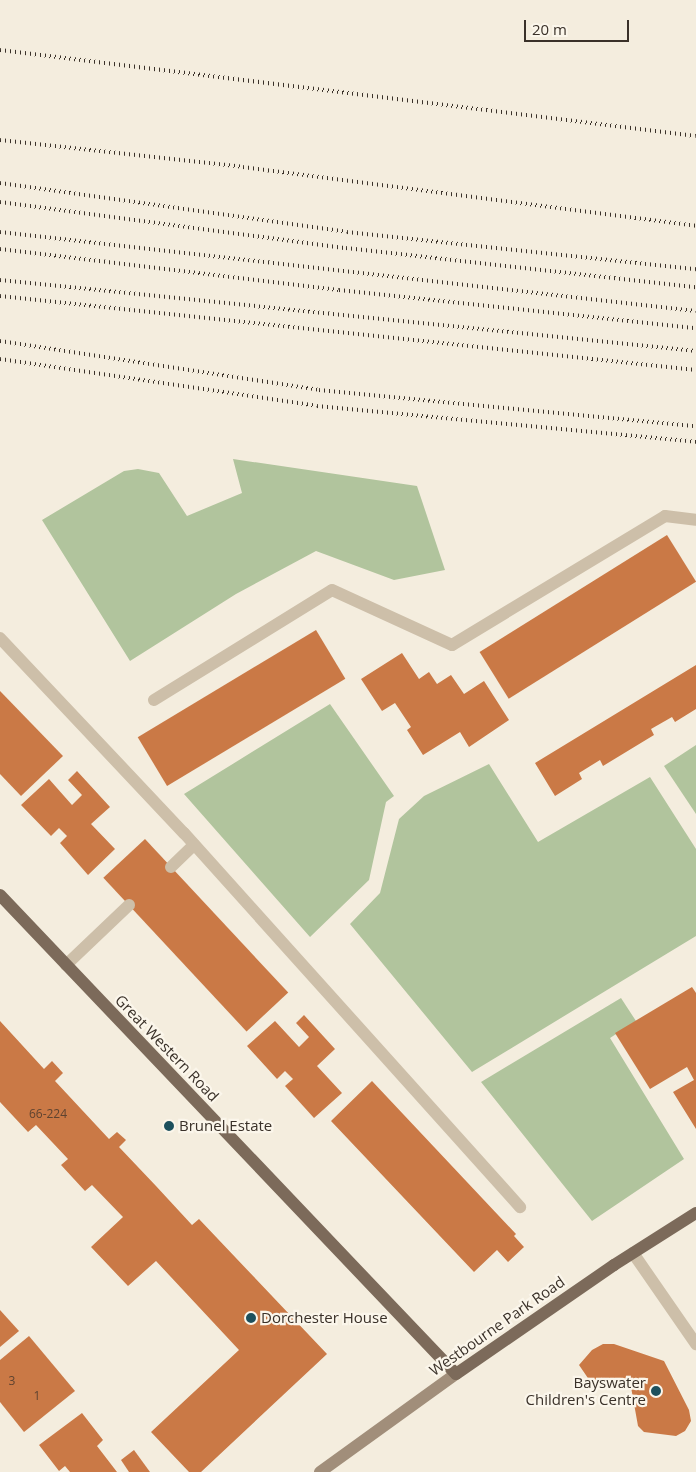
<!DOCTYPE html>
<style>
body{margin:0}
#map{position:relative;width:696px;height:1472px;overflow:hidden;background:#f4edde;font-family:"Open Sans",sans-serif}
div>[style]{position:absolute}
.green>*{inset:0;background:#b1c49d}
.building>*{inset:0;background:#ca7946;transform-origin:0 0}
.lane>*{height:12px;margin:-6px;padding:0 6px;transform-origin:6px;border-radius:6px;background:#cdbfa9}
.street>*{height:12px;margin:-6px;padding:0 6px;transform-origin:6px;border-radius:6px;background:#cdbfa9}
.secondary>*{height:12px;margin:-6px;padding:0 6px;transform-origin:6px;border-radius:6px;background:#a18e7a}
.primary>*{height:12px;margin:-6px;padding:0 6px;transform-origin:6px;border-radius:6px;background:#7c6a5a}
.rail>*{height:4px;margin-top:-2px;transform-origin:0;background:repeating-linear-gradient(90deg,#3a3129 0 1px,transparent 0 5px)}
.dots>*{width:14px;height:14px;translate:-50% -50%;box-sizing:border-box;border:2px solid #fbf6eb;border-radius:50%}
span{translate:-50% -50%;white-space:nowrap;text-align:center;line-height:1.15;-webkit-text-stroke:4.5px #fbf6eb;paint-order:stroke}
.number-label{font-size:12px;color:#5e4330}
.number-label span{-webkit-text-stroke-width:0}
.street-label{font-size:15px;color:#3a3129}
.poi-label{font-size:15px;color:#3a3129}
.left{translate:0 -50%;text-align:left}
.right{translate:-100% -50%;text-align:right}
.scale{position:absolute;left:524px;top:20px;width:105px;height:22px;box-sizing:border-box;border:2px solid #3a3129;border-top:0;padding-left:6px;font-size:15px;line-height:18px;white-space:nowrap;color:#3a3129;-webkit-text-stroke:4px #fbf6eb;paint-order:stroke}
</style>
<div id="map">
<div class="green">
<i style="clip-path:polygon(233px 459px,417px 486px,445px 570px,394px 580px,316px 551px,236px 594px,130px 661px,42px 520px,124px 471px,138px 469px,159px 473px,187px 516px,242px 493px)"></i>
<i style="clip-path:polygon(330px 704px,394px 796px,386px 802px,369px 880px,310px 937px,184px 794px)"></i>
<i style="clip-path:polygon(696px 745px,696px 814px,664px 766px)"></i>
<i style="clip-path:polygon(489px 764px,538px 842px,650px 777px,696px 849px,696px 936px,472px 1072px,350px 924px,380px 893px,399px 819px,424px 796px)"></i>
<i style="clip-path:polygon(621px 998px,636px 1021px,610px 1038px,684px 1159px,592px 1221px,481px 1082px)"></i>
</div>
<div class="building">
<i style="left:667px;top:535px;width:55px;height:221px;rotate:58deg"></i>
<i style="left:316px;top:630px;width:57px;height:208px;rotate:59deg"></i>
<i style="clip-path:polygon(402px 653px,419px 679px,429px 672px,437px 684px,451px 675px,464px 694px,484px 681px,509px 720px,469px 747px,460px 732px,423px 755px,407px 730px,411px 727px,395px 703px,382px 711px,361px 679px)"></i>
<i style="clip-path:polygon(696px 665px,696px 709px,675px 722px,672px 717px,651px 729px,654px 735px,603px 766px,600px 760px,579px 773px,582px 779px,555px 796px,535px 763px)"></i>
<i style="clip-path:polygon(0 691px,63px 756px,21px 796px,0 774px)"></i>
<i style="clip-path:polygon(77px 771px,110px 807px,91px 824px,115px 849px,88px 875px,60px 843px,67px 836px,59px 828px,51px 836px,21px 805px,49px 779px,72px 805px,82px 795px,68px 780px)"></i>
<i style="left:145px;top:839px;width:210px;height:57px;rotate:47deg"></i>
<i style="clip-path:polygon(692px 987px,696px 993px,696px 1129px,673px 1092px,694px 1080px,687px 1067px,650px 1089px,615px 1033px)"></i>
<i style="clip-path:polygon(304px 1015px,335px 1049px,317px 1066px,342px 1093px,314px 1118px,285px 1086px,293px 1079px,285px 1071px,277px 1079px,247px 1046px,275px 1021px,299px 1047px,309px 1037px,296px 1023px)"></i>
<i style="clip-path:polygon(0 1021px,44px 1069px,52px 1061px,63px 1073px,55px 1081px,109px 1139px,117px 1132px,126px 1140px,119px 1147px,156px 1186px,192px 1225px,199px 1219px,327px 1354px,201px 1472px,189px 1472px,151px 1432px,239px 1350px,156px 1261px,128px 1286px,91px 1247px,123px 1217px,92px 1185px,85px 1191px,61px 1165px,68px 1159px,36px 1125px,28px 1132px,0 1102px)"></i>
<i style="clip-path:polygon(372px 1081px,516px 1234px,514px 1236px,524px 1247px,508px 1262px,497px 1250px,474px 1272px,331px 1121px)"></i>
<i style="clip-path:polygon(0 1310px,19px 1331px,0 1347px)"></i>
<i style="clip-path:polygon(29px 1336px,75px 1391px,24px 1432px,0 1402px,0 1360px)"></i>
<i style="clip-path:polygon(603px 1344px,614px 1344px,664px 1361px,689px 1410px,691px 1421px,685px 1431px,676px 1436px,644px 1432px,638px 1426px,631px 1387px,622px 1383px,604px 1387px,592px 1384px,579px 1365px,592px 1350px)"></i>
<i style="clip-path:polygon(82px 1413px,103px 1440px,97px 1446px,117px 1472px,70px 1472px,65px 1466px,59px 1471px,39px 1445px)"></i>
<i style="clip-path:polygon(134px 1450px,150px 1472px,129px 1472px,121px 1460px)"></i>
</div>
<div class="lane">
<i style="left:0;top:638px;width:268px;rotate:46.7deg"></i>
<i style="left:184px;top:833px;width:503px;rotate:48.06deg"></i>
<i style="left:154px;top:700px;width:209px;rotate:-31.7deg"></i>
<i style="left:332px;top:590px;width:132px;rotate:24.6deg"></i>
<i style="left:452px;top:645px;width:249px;rotate:-31.2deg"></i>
<i style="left:665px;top:516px;width:31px;rotate:7deg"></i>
<i style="left:171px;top:867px;width:32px;rotate:-44deg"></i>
<i style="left:66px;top:965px;width:87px;rotate:-43.6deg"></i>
</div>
<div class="street">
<i style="left:633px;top:1253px;width:111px;rotate:55.3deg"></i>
</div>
<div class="secondary">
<i style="left:320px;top:1472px;width:168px;rotate:-35.8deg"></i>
</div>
<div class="primary">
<i style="left:0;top:895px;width:661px;rotate:46.41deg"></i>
<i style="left:456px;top:1374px;width:192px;rotate:-34.6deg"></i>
<i style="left:614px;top:1265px;width:97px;rotate:-32.4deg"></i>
</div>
<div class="rail">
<i style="left:0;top:50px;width:701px;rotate:7.04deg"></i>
<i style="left:0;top:140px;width:244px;rotate:6.3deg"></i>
<i style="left:243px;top:167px;width:457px;rotate:7.4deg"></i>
<i style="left:0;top:183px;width:350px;rotate:8deg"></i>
<i style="left:347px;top:232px;width:351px;rotate:6.1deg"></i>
<i style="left:0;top:202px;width:349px;rotate:7.6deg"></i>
<i style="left:346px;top:248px;width:352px;rotate:6.4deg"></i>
<i style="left:0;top:232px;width:700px;rotate:6.48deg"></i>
<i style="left:0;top:249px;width:341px;rotate:6.9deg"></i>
<i style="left:339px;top:290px;width:359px;rotate:6.1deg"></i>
<i style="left:0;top:280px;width:700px;rotate:5.82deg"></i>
<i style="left:0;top:296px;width:700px;rotate:6.07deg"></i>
<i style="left:0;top:341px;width:323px;rotate:8.7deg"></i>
<i style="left:319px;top:390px;width:379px;rotate:5.5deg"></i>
<i style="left:0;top:359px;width:320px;rotate:8.4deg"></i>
<i style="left:317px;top:406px;width:381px;rotate:5.4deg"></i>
</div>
<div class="dots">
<i style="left:169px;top:1126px;background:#1d505d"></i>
<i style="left:251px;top:1318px;background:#1d505d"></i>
<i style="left:656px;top:1391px;background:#1d505d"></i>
</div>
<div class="number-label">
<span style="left:48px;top:1114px">66-224</span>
<span style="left:12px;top:1381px">3</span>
<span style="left:37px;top:1396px">1</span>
</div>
<div class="street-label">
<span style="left:167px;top:1048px;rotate:46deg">Great Western Road</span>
<span style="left:497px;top:1326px;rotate:-35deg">Westbourne Park Road</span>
</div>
<div class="poi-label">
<span class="left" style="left:179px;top:1126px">Brunel Estate</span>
<span class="left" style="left:261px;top:1318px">Dorchester House</span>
<span class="right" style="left:646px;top:1391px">Bayswater<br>Children's Centre</span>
</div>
<div class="scale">20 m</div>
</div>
